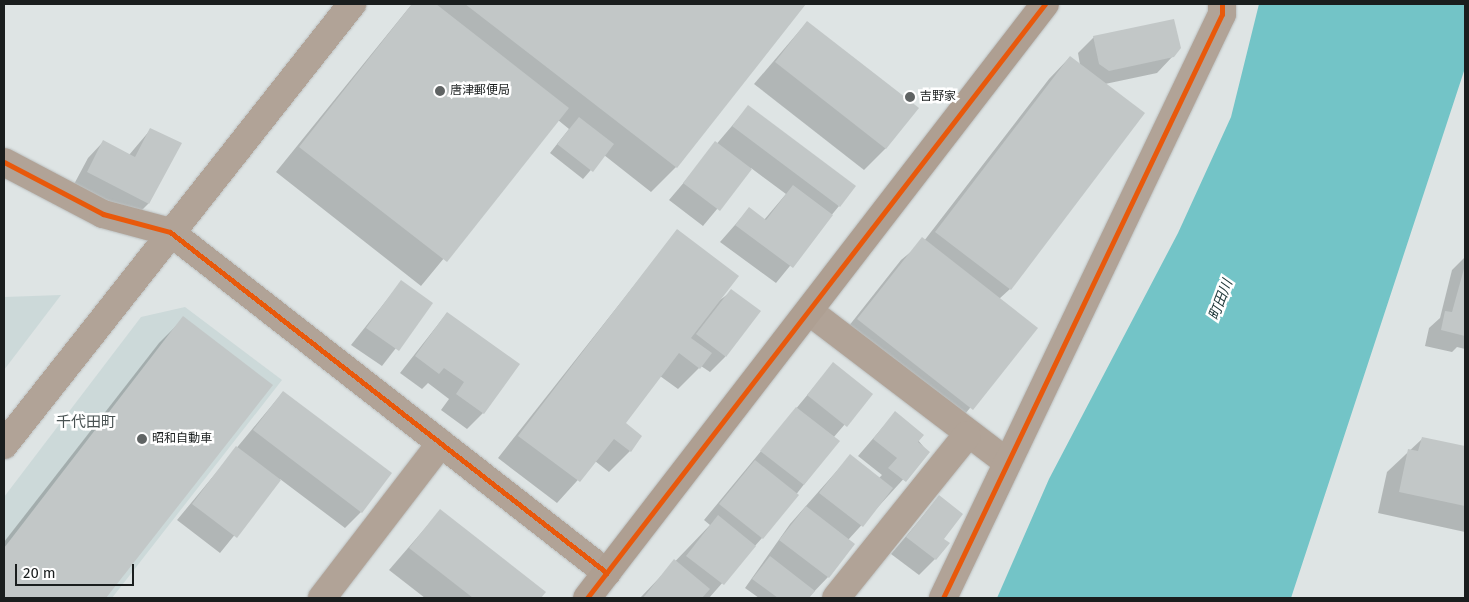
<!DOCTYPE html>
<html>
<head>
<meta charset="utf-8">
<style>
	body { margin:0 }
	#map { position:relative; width:1469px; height:602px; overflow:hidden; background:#dee4e4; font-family:"Fira Sans","Noto Sans JP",sans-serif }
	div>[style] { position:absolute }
	.built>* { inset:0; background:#ccd9d9 }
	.water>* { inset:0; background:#73c4c7 }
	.shadow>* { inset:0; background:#0003 }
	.building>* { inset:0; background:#c2c7c7 }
	.roads { filter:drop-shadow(0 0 1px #bcc0c0) drop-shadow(0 0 1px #bcc0c0) }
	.street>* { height:28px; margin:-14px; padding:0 14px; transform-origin:14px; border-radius:14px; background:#b1a397 }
	.secondary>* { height:28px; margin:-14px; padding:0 14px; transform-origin:14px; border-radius:14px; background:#ae9f92 }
	.cycleway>* { height:5px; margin:-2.5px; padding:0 2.5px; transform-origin:2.5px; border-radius:2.5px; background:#e8590c }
	.dots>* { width:14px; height:14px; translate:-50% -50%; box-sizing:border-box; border:2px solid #fff; border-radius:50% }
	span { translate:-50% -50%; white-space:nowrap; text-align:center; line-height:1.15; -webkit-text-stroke:5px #fff; paint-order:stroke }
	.poi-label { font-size:12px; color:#1a1e1e }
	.left { translate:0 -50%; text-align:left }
	.water-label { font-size:14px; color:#1c3536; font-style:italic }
	.quarter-label { font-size:15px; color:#495252 }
	.frame { position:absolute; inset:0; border:5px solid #1a1e1e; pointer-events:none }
	.scale { position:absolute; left:15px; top:564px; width:119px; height:22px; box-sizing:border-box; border:2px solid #1a1e1e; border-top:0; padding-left:6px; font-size:15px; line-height:18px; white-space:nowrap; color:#1a1e1e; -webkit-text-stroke:4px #fff; paint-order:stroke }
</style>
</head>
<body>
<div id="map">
	<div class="built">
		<div style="clip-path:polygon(61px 295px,4px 370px,4px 297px)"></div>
		<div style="clip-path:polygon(185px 307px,282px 380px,112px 598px,4px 598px,4px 497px,141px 317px)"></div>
	</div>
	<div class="water">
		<div style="clip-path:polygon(1259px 4px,1465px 4px,1465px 68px,1291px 598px,997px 598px,1049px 479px,1178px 233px,1231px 117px)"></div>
	</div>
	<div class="shadow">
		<div style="clip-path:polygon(412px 4px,804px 4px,676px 167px,651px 192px,604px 155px,583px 179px,550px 153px,569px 129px,558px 120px,421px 286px,276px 172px)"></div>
		<div style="clip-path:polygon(807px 22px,886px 148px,864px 170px,754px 84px)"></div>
		<div style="clip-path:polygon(1094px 37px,1173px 56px,1157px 73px,1105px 84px,1010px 289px,999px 299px,1036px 328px,951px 431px,837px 341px,901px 260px,924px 241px,1049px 79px,1070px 57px,1080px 65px,1078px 53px)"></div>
		<div style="clip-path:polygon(748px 107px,839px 206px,776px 283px,720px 242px,749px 209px,764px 220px,786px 194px,751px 168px,703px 226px,669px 200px)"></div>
		<div style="clip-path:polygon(151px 129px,148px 204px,132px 220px,72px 188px,88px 158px,103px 142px,129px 155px)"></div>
		<div style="clip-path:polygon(678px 230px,716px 303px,732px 291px,725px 357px,710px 372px,701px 366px,678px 389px,660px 376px,624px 423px,630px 451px,609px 472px,595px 461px,557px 503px,498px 458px)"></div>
		<div style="clip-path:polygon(1465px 257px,1465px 349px,1457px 347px,1452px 352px,1425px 346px,1429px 328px,1440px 318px,1452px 270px)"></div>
		<div style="clip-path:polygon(401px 282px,431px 303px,382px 366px,351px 345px)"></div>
		<div style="clip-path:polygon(447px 313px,483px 413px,467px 429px,441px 410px,449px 399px,428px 383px,422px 389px,400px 373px)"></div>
		<div style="clip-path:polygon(184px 318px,271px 385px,105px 598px,4px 598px,4px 542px,159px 343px)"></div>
		<div style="clip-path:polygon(833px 364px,871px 394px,833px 438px,838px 441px,762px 538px,709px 598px,640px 598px,710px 525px,704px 520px)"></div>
		<div style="clip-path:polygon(283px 392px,361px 512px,345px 528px,280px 479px,220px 553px,177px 520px)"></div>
		<div style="clip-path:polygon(895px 413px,928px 452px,848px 540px,853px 544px,828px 577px,808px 598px,759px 598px,745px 588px,790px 524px,850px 456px,879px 478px,882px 475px,858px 456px)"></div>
		<div style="clip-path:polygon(1422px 439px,1465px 448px,1465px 532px,1378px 513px,1387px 472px)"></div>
		<div style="clip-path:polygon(939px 497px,935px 559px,919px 575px,891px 554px)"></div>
		<div style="clip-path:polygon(440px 511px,544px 593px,540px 598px,425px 598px,389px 570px)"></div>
	</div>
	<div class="building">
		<div style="clip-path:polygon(412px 4px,436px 4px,569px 108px,447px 262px,299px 147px)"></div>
		<div style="clip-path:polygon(465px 4px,806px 4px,677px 168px)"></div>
		<div style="clip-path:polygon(1174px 19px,1181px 48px,1174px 57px,1109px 71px,1099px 64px,1093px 36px)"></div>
		<div style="clip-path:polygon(807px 21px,919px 108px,886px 149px,775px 62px)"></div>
		<div style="clip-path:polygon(1070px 56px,1145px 113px,1011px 290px,935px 232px)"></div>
		<div style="clip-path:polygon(748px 105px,856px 186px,840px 207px,732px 126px)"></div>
		<div style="clip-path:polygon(579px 117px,614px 144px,593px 172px,557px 144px)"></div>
		<div style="clip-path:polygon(150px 128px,182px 143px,149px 204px,87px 172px,103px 140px,135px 157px)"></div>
		<div style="clip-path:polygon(715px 141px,752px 169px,720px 211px,683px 183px)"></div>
		<div style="clip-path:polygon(793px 185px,833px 215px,793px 268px,735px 225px,749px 207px,766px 220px)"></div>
		<div style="clip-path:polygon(677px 229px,739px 276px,691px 338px,712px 353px,700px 369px,679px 353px,626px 423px,642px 436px,631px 452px,614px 439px,580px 482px,518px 436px)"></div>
		<div style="clip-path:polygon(922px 237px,1038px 328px,973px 410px,857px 319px)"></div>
		<div style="clip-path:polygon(1465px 265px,1465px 336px,1441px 330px,1445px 311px,1452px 312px)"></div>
		<div style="clip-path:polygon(401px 280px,433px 303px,399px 351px,366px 328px)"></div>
		<div style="clip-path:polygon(731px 289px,761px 311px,726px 357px,696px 334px)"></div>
		<div style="clip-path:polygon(447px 312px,520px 364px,484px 414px,456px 394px,464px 382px,444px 368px,439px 374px,415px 356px)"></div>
		<div style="clip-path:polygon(183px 316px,273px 385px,106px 598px,4px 598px,4px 548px)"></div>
		<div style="clip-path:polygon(833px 362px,873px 394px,847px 427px,807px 395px)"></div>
		<div style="clip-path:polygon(283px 391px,392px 473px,362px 513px,253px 430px)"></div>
		<div style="clip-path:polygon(796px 407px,840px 441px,804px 485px,760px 451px)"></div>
		<div style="clip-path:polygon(895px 411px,924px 435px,918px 442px,930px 452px,906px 482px,888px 468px,897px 458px,873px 439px)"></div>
		<div style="clip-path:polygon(1422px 437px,1465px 446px,1465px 506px,1399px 492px,1408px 449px,1418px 451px)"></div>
		<div style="clip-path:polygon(236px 446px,281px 480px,237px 538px,192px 504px)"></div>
		<div style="clip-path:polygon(850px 454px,893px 488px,863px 527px,819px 493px)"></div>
		<div style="clip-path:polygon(755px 460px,799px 495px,763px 539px,719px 504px)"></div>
		<div style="clip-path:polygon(939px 495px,963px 514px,944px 539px,950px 543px,936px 560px,906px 537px)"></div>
		<div style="clip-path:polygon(806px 506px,855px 544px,829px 578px,779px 540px)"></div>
		<div style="clip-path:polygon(440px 509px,546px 592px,541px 598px,473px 598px,409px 548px)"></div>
		<div style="clip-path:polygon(718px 515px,756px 546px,724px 585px,686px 556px)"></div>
		<div style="clip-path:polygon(770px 556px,815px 591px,809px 598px,778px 598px,752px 579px)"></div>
		<div style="clip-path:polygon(674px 559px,710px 589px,702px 598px,643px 598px)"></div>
	</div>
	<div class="roads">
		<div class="street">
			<div style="left:4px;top:162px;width:112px;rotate:27.7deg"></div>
			<div style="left:103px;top:214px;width:69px;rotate:15deg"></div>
			<div style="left:170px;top:232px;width:554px;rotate:37.97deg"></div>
			<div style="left:810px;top:312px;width:248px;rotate:37.3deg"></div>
			<div style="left:4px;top:445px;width:562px;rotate:-51.72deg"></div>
			<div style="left:322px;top:598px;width:195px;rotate:-52.5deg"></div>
			<div style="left:836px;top:598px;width:209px;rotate:-51.2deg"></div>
			<div style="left:943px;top:598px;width:647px;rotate:-64.46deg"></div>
			<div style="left:1222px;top:14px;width:10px;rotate:-90deg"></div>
		</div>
		<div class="secondary">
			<div style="left:587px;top:598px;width:750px;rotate:-52.37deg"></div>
		</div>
	</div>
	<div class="cycleway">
		<div style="left:4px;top:162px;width:112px;rotate:27.7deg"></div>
		<div style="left:103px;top:214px;width:69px;rotate:15deg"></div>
		<div style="left:170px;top:232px;width:554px;rotate:37.97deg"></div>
		<div style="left:587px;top:598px;width:750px;rotate:-52.37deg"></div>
		<div style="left:943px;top:598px;width:647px;rotate:-64.46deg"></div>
		<div style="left:1222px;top:14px;width:10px;rotate:-90deg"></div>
	</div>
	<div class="dots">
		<div style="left:440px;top:91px;background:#5f6363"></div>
		<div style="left:910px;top:97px;background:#5f6363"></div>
		<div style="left:142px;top:439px;background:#5f6363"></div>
	</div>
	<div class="poi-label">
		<span class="left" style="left:450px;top:91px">唐津郵便局</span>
		<span class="left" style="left:920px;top:97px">吉野家</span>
		<span class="left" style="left:152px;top:439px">昭和自動車</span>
	</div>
	<div class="water-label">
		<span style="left:1221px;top:300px;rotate:-69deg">町田川</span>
	</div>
	<div class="quarter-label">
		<span style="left:86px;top:423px">千代田町</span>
	</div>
	<div class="frame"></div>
	<div class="scale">20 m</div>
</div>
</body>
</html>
